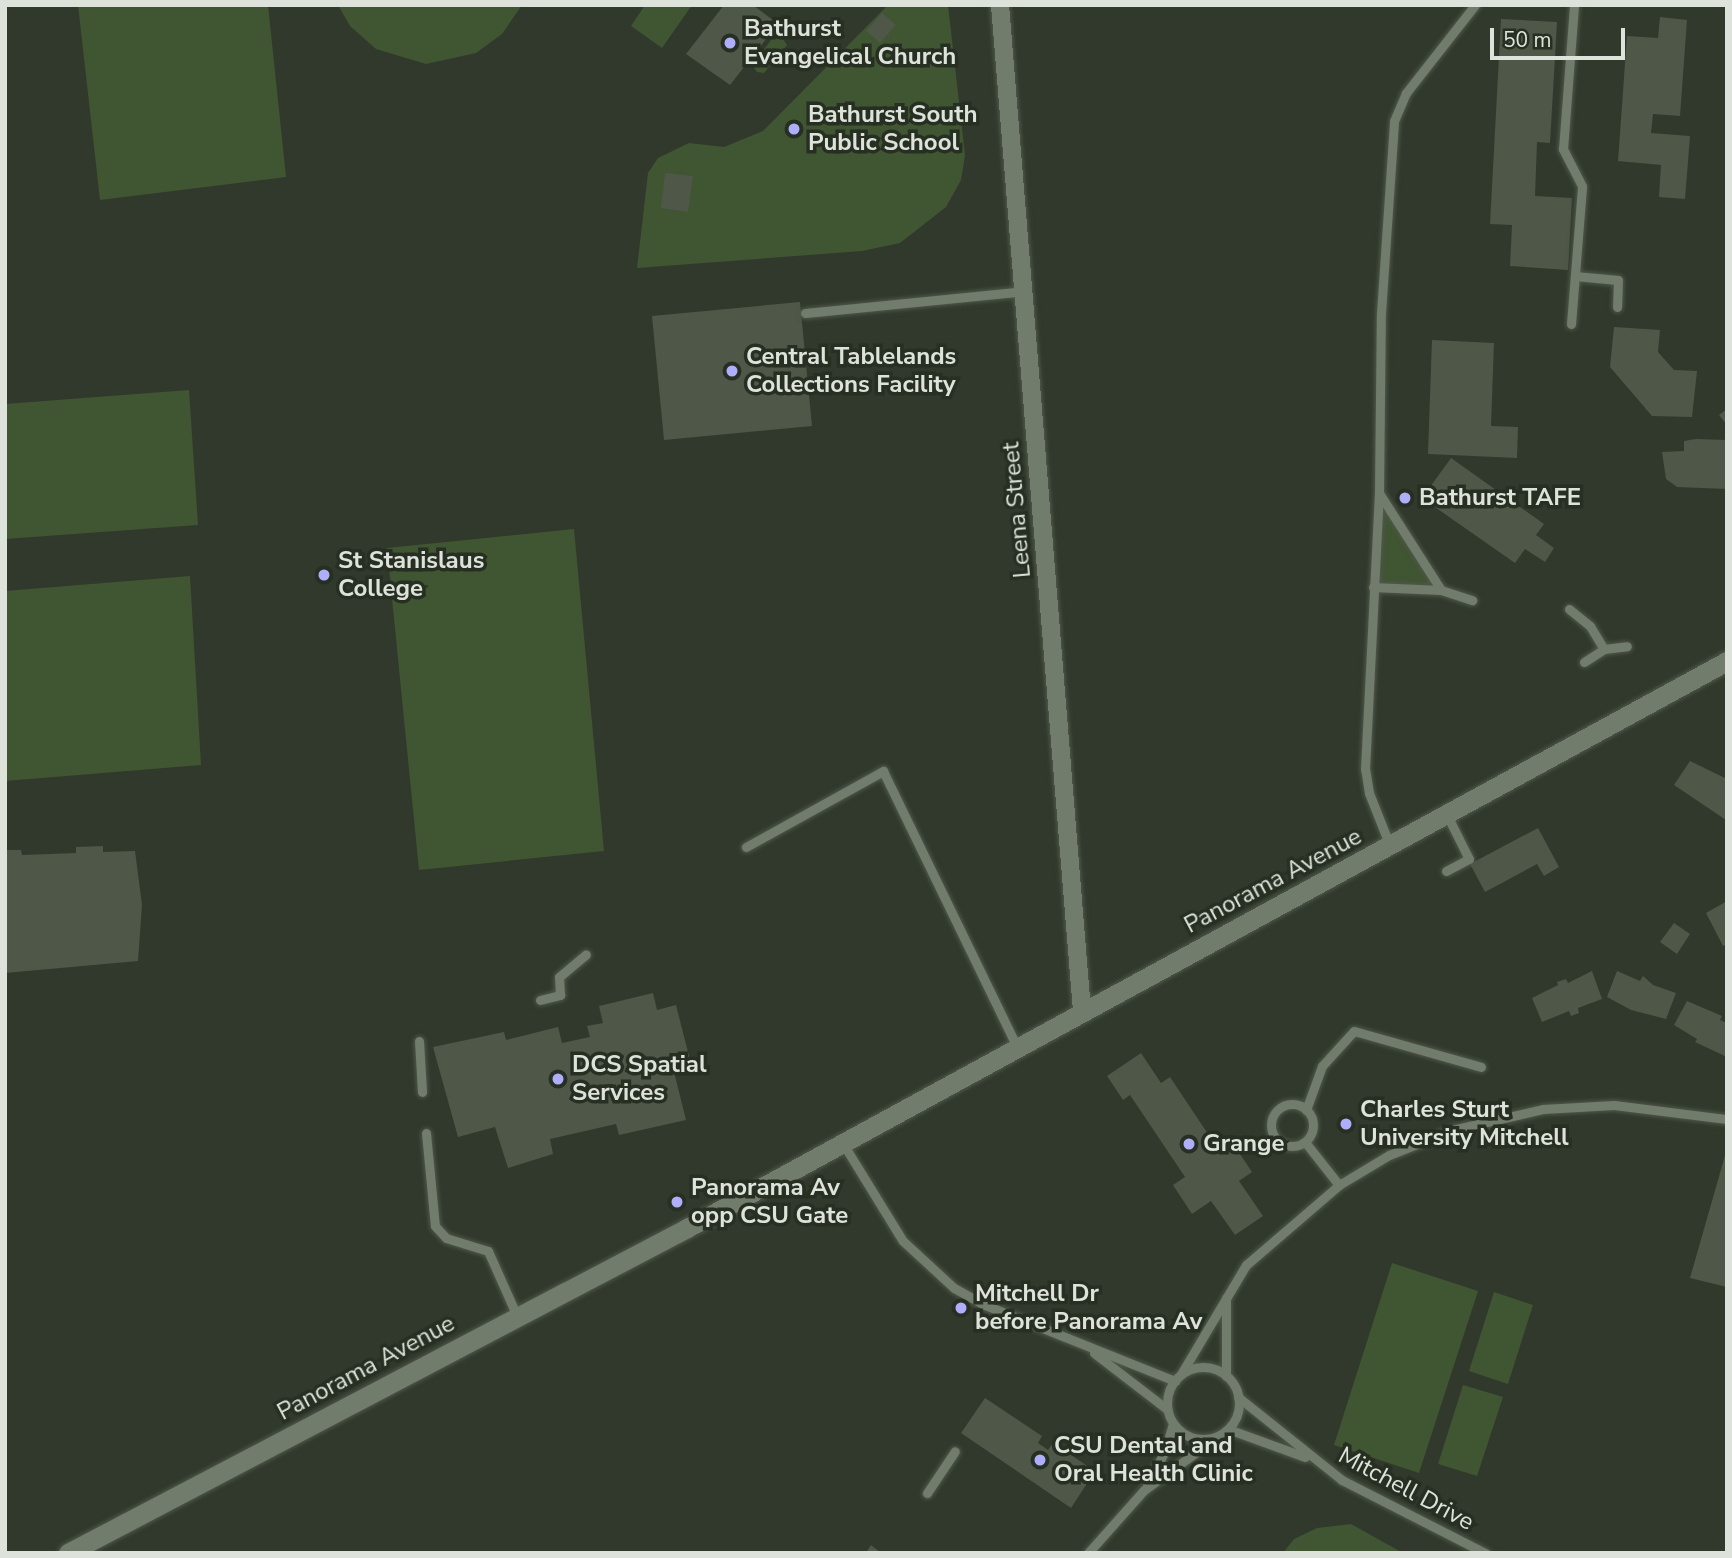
<!DOCTYPE html>
<html>
<head>
<meta charset="utf-8">
<style>
	body { margin:0 }
	#map { position:relative; width:1732px; height:1558px; overflow:hidden; background:#31392c; font-family:"Nunito Sans",sans-serif }
	div>[style] { position:absolute }
	.green>* { inset:0; background:#405532 }
	.building>* { inset:0; background:#4e5748 }
	.roads { filter:drop-shadow(0 0 2px #50574b) drop-shadow(0 0 2px #50574b) }
	.service>* { height:9px; margin:-4.5px; padding:0 4.5px; transform-origin:4.5px; border-radius:4.5px; background:#727c6c }
	.service>.ring { margin:-4.5px; padding:0; box-sizing:content-box; background:none; border:9px solid #727c6c; border-radius:50% }
	.minor>* { height:18px; margin:-9px; padding:0 9px; transform-origin:9px; border-radius:9px; background:#727c6c }
	.tertiary>* { height:19px; margin:-9.5px; padding:0 9.5px; transform-origin:9.5px; border-radius:9.5px; background:#727c6c }
	.dots>* { width:19px; height:19px; translate:-50% -50%; box-sizing:border-box; border:4px solid #272f22; border-radius:50% }
	span { translate:-50% -50%; white-space:nowrap; text-align:center; line-height:1.15; -webkit-text-stroke:7px #272f22; paint-order:stroke }
	.poi-label { font-size:24px; color:#dde3da; font-weight:700 }
	.left { translate:0 -50%; text-align:left }
	.street-label { font-size:24px; color:#dde3da }
	.frame { position:absolute; inset:0; border:7px solid #dde3da; pointer-events:none }
	.scale { position:absolute; left:1490px; top:28px; width:135px; height:32px; box-sizing:border-box; border:4px solid #dde3da; border-top:0; padding-left:9px; font-size:21px; line-height:24px; white-space:nowrap; color:#dde3da; -webkit-text-stroke:5px #272f22; paint-order:stroke }
</style>
</head>
<body>
<div id="map">
	<div class="green">
		<div style="clip-path:polygon(78px 5px,268px 5px,286px 177px,100px 200px)"></div>
		<div style="clip-path:polygon(338px 5px,522px 5px,502px 34px,476px 53px,426px 64px,376px 49px,350px 26px)"></div>
		<div style="clip-path:polygon(645px 5px,692px 5px,662px 48px,631px 26px)"></div>
		<div style="clip-path:polygon(888px 5px,948px 5px,965px 155px,961px 180px,946px 207px,900px 243px,862px 251px,637px 268px,648px 173px,658px 158px,689px 143px,724px 147px,763px 131px)"></div>
		<div style="clip-path:polygon(774px 36px,781px 36px,787px 45px,764px 73px,757px 72px,752px 65px)"></div>
		<div style="clip-path:polygon(189px 390px,198px 525px,5px 539px,5px 404px)"></div>
		<div style="clip-path:polygon(1379px 493px,1441px 590px,1373px 587px)"></div>
		<div style="clip-path:polygon(574px 529px,604px 851px,419px 870px,387px 548px)"></div>
		<div style="clip-path:polygon(190px 576px,201px 765px,5px 781px,5px 591px)"></div>
		<div style="clip-path:polygon(1392px 1263px,1478px 1291px,1419px 1473px,1334px 1445px)"></div>
		<div style="clip-path:polygon(1494px 1292px,1533px 1305px,1508px 1384px,1469px 1371px)"></div>
		<div style="clip-path:polygon(1463px 1385px,1503px 1397px,1477px 1476px,1438px 1464px)"></div>
		<div style="clip-path:polygon(1351px 1524px,1403px 1553px,1283px 1553px,1294px 1539px,1317px 1528px)"></div>
	</div>
	<div class="building">
		<div style="clip-path:polygon(724px 5px,753px 5px,778px 24px,730px 85px,686px 54px)"></div>
		<div style="clip-path:polygon(882px 13px,896px 25px,880px 43px,866px 31px)"></div>
		<div style="clip-path:polygon(1660px 17px,1687px 20px,1680px 116px,1653px 114px,1651px 133px,1690px 136px,1685px 199px,1659px 197px,1661px 165px,1618px 161px,1627px 36px,1658px 38px)"></div>
		<div style="clip-path:polygon(1501px 19px,1557px 22px,1550px 143px,1537px 142px,1535px 196px,1572px 198px,1568px 270px,1510px 266px,1512px 225px,1490px 224px)"></div>
		<div style="clip-path:polygon(665px 173px,693px 176px,688px 212px,661px 208px)"></div>
		<div style="clip-path:polygon(800px 302px,812px 426px,664px 440px,652px 316px)"></div>
		<div style="clip-path:polygon(1614px 327px,1660px 330px,1658px 352px,1674px 370px,1697px 371px,1692px 417px,1652px 416px,1610px 367px)"></div>
		<div style="clip-path:polygon(1432px 340px,1494px 343px,1491px 426px,1518px 427px,1517px 458px,1428px 454px)"></div>
		<div style="clip-path:polygon(1727px 409px,1727px 425px,1719px 415px)"></div>
		<div style="clip-path:polygon(1696px 439px,1727px 440px,1727px 489px,1677px 487px,1666px 479px,1662px 452px,1684px 451px,1684px 441px)"></div>
		<div style="clip-path:polygon(1451px 458px,1544px 524px,1536px 535px,1554px 548px,1545px 562px,1525px 549px,1515px 563px,1422px 498px)"></div>
		<div style="clip-path:polygon(1690px 761px,1725px 778px,1726px 820px,1674px 785px)"></div>
		<div style="clip-path:polygon(1538px 828px,1559px 867px,1544px 876px,1537px 864px,1485px 892px,1470px 864px)"></div>
		<div style="clip-path:polygon(103px 846px,103px 852px,135px 851px,142px 905px,138px 961px,5px 973px,5px 850px,21px 850px,22px 855px,76px 853px,76px 847px)"></div>
		<div style="clip-path:polygon(1727px 901px,1727px 944px,1723px 946px,1706px 913px)"></div>
		<div style="clip-path:polygon(1674px 923px,1690px 934px,1677px 954px,1660px 942px)"></div>
		<div style="clip-path:polygon(1592px 971px,1602px 999px,1578px 1008px,1579px 1013px,1571px 1016px,1569px 1011px,1542px 1022px,1532px 998px,1558px 985px,1557px 982px,1566px 979px,1568px 983px)"></div>
		<div style="clip-path:polygon(1617px 971px,1640px 981px,1643px 976px,1653px 985px,1676px 993px,1666px 1019px,1631px 1010px,1607px 997px)"></div>
		<div style="clip-path:polygon(653px 993px,657px 1010px,676px 1005px,690px 1060px,672px 1064px,686px 1120px,619px 1135px,616px 1124px,550px 1139px,553px 1154px,508px 1168px,495px 1127px,458px 1137px,433px 1047px,504px 1032px,506px 1040px,558px 1027px,562px 1043px,590px 1037px,587px 1026px,603px 1023px,599px 1006px)"></div>
		<div style="clip-path:polygon(1687px 1001px,1722px 1016px,1720px 1020px,1727px 1023px,1727px 1057px,1695px 1042px,1697px 1039px,1674px 1025px)"></div>
		<div style="clip-path:polygon(1141px 1053px,1161px 1083px,1170px 1077px,1216px 1146px,1220px 1144px,1225px 1151px,1234px 1145px,1252px 1172px,1239px 1181px,1263px 1216px,1235px 1235px,1211px 1201px,1192px 1214px,1173px 1185px,1185px 1177px,1130px 1095px,1123px 1100px,1107px 1076px)"></div>
		<div style="clip-path:polygon(1726px 1152px,1727px 1152px,1727px 1287px,1690px 1278px)"></div>
		<div style="clip-path:polygon(985px 1398px,1042px 1436px,1038px 1443px,1048px 1450px,1053px 1443px,1095px 1471px,1071px 1508px,961px 1433px)"></div>
		<div style="clip-path:polygon(871px 1545px,881px 1553px,866px 1553px)"></div>
	</div>
	<div class="roads">
		<div class="service">
			<div style="left:1575px;top:276px;width:43px;rotate:5.3deg"></div>
			<div style="left:1618px;top:280px;width:27px;rotate:92deg"></div>
			<div style="left:805px;top:313px;width:220px;rotate:-5.7deg"></div>
			<div style="left:1571px;top:324px;width:138px;rotate:-85.4deg"></div>
			<div style="left:1582px;top:186px;width:42px;rotate:-117.2deg"></div>
			<div style="left:1563px;top:149px;width:144px;rotate:-85.6deg"></div>
			<div style="left:1379px;top:493px;width:115px;rotate:57.4deg"></div>
			<div style="left:1373px;top:587px;width:68px;rotate:2.5deg"></div>
			<div style="left:1441px;top:590px;width:33px;rotate:18deg"></div>
			<div style="left:1569px;top:609px;width:27px;rotate:39deg"></div>
			<div style="left:1590px;top:626px;width:27px;rotate:59deg"></div>
			<div style="left:1584px;top:662px;width:24px;rotate:-33deg"></div>
			<div style="left:1604px;top:649px;width:23px;rotate:-7deg"></div>
			<div style="left:1390px;top:846px;width:57px;rotate:-111.6deg"></div>
			<div style="left:1369px;top:793px;width:24px;rotate:-99deg"></div>
			<div style="left:1365px;top:769px;width:276px;rotate:-87.1deg"></div>
			<div style="left:1379px;top:493px;width:180px;rotate:-89.4deg"></div>
			<div style="left:1381px;top:313px;width:192px;rotate:-86.1deg"></div>
			<div style="left:1394px;top:121px;width:30px;rotate:-67deg"></div>
			<div style="left:1406px;top:93px;width:112px;rotate:-51.9deg"></div>
			<div style="left:746px;top:847px;width:157px;rotate:-29deg"></div>
			<div style="left:883px;top:771px;width:307px;rotate:64.1deg"></div>
			<div style="left:1446px;top:871px;width:26px;rotate:-28deg"></div>
			<div style="left:1469px;top:859px;width:49px;rotate:-116.6deg"></div>
			<div style="left:540px;top:1000px;width:21px;rotate:-14deg"></div>
			<div style="left:560px;top:995px;width:18px;rotate:-93deg"></div>
			<div style="left:559px;top:977px;width:35px;rotate:-40deg"></div>
			<div style="left:419px;top:1041px;width:51px;rotate:86.6deg"></div>
			<div class="ring" style="left:1271px;top:1104px;width:33px;height:33px"></div>
			<div style="left:1306px;top:1110px;width:47px;rotate:-70deg"></div>
			<div style="left:1322px;top:1066px;width:47px;rotate:-47.6deg"></div>
			<div style="left:1354px;top:1031px;width:132px;rotate:15.8deg"></div>
			<div style="left:426px;top:1133px;width:93px;rotate:84.5deg"></div>
			<div style="left:435px;top:1226px;width:16px;rotate:47deg"></div>
			<div style="left:446px;top:1238px;width:44px;rotate:17.2deg"></div>
			<div style="left:488px;top:1251px;width:71px;rotate:66deg"></div>
			<div style="left:842px;top:1142px;width:116px;rotate:58.4deg"></div>
			<div style="left:903px;top:1241px;width:69px;rotate:42.7deg"></div>
			<div style="left:954px;top:1288px;width:35px;rotate:29deg"></div>
			<div style="left:985px;top:1305px;width:205px;rotate:21.8deg"></div>
			<div style="left:1305px;top:1142px;width:55px;rotate:51.7deg"></div>
			<div style="left:1094px;top:1353px;width:93px;rotate:37.6deg"></div>
			<div class="ring" style="left:1167px;top:1367px;width:63px;height:63px"></div>
			<div style="left:1181px;top:1374px;width:127px;rotate:-59.2deg"></div>
			<div style="left:1246px;top:1265px;width:123px;rotate:-40.7deg"></div>
			<div style="left:1339px;top:1185px;width:58px;rotate:-31deg"></div>
			<div style="left:1389px;top:1155px;width:68px;rotate:-21.6deg"></div>
			<div style="left:1452px;top:1130px;width:93px;rotate:-13deg"></div>
			<div style="left:1543px;top:1109px;width:71px;rotate:-3.2deg"></div>
			<div style="left:1614px;top:1105px;width:114px;rotate:7.1deg"></div>
			<div style="left:1226px;top:1376px;width:78px;rotate:-90deg"></div>
			<div style="left:1238px;top:1397px;width:133px;rotate:38.6deg"></div>
			<div style="left:1342px;top:1480px;width:161px;rotate:27deg"></div>
			<div style="left:1228px;top:1429px;width:82px;rotate:20deg"></div>
			<div style="left:1147px;top:1486px;width:37px;rotate:-63deg"></div>
			<div style="left:1164px;top:1453px;width:31px;rotate:-73deg"></div>
			<div style="left:927px;top:1493px;width:50px;rotate:-56.3deg"></div>
			<div style="left:1088px;top:1553px;width:84px;rotate:-48.4deg"></div>
			<div style="left:1144px;top:1490px;width:85px;rotate:-35.9deg"></div>
		</div>
		<div class="minor">
			<div style="left:1000px;top:5px;width:1009px;rotate:85.34deg"></div>
		</div>
		<div class="tertiary">
			<div style="left:68px;top:1553px;width:699px;rotate:-27.7deg"></div>
			<div style="left:687px;top:1228px;width:1185px;rotate:-28.6deg"></div>
		</div>
	</div>
	<div class="dots">
		<div style="left:730px;top:43px;background:#aeaefa"></div>
		<div style="left:794px;top:129px;background:#aeaefa"></div>
		<div style="left:732px;top:371px;background:#aeaefa"></div>
		<div style="left:1405px;top:498px;background:#aeaefa"></div>
		<div style="left:324px;top:575px;background:#aeaefa"></div>
		<div style="left:558px;top:1079px;background:#aeaefa"></div>
		<div style="left:1346px;top:1124px;background:#aeaefa"></div>
		<div style="left:1189px;top:1144px;background:#aeaefa"></div>
		<div style="left:677px;top:1202px;background:#aeaefa"></div>
		<div style="left:961px;top:1308px;background:#aeaefa"></div>
		<div style="left:1040px;top:1460px;background:#aeaefa"></div>
	</div>
	<div class="poi-label">
		<span class="left" style="left:744px;top:43px">Bathurst<br>Evangelical Church</span>
		<span class="left" style="left:808px;top:129px">Bathurst South<br>Public School</span>
		<span class="left" style="left:746px;top:371px">Central Tablelands<br>Collections Facility</span>
		<span class="left" style="left:1419px;top:498px">Bathurst TAFE</span>
		<span class="left" style="left:338px;top:575px">St Stanislaus<br>College</span>
		<span class="left" style="left:572px;top:1079px">DCS Spatial<br>Services</span>
		<span class="left" style="left:1360px;top:1124px">Charles Sturt<br>University Mitchell</span>
		<span class="left" style="left:1203px;top:1144px">Grange</span>
		<span class="left" style="left:691px;top:1202px">Panorama Av<br>opp CSU Gate</span>
		<span class="left" style="left:975px;top:1308px">Mitchell Dr<br>before Panorama Av</span>
		<span class="left" style="left:1054px;top:1460px">CSU Dental and<br>Oral Health Clinic</span>
	</div>
	<div class="street-label">
		<span style="left:1017px;top:510px;rotate:-95deg">Leena Street</span>
		<span style="left:1273px;top:881px;rotate:-28deg">Panorama Avenue</span>
		<span style="left:366px;top:1368px;rotate:-28deg">Panorama Avenue</span>
		<span style="left:1406px;top:1489px;rotate:28deg">Mitchell Drive</span>
	</div>
	<div class="frame"></div>
	<div class="scale">50 m</div>
</div>
</body>
</html>
